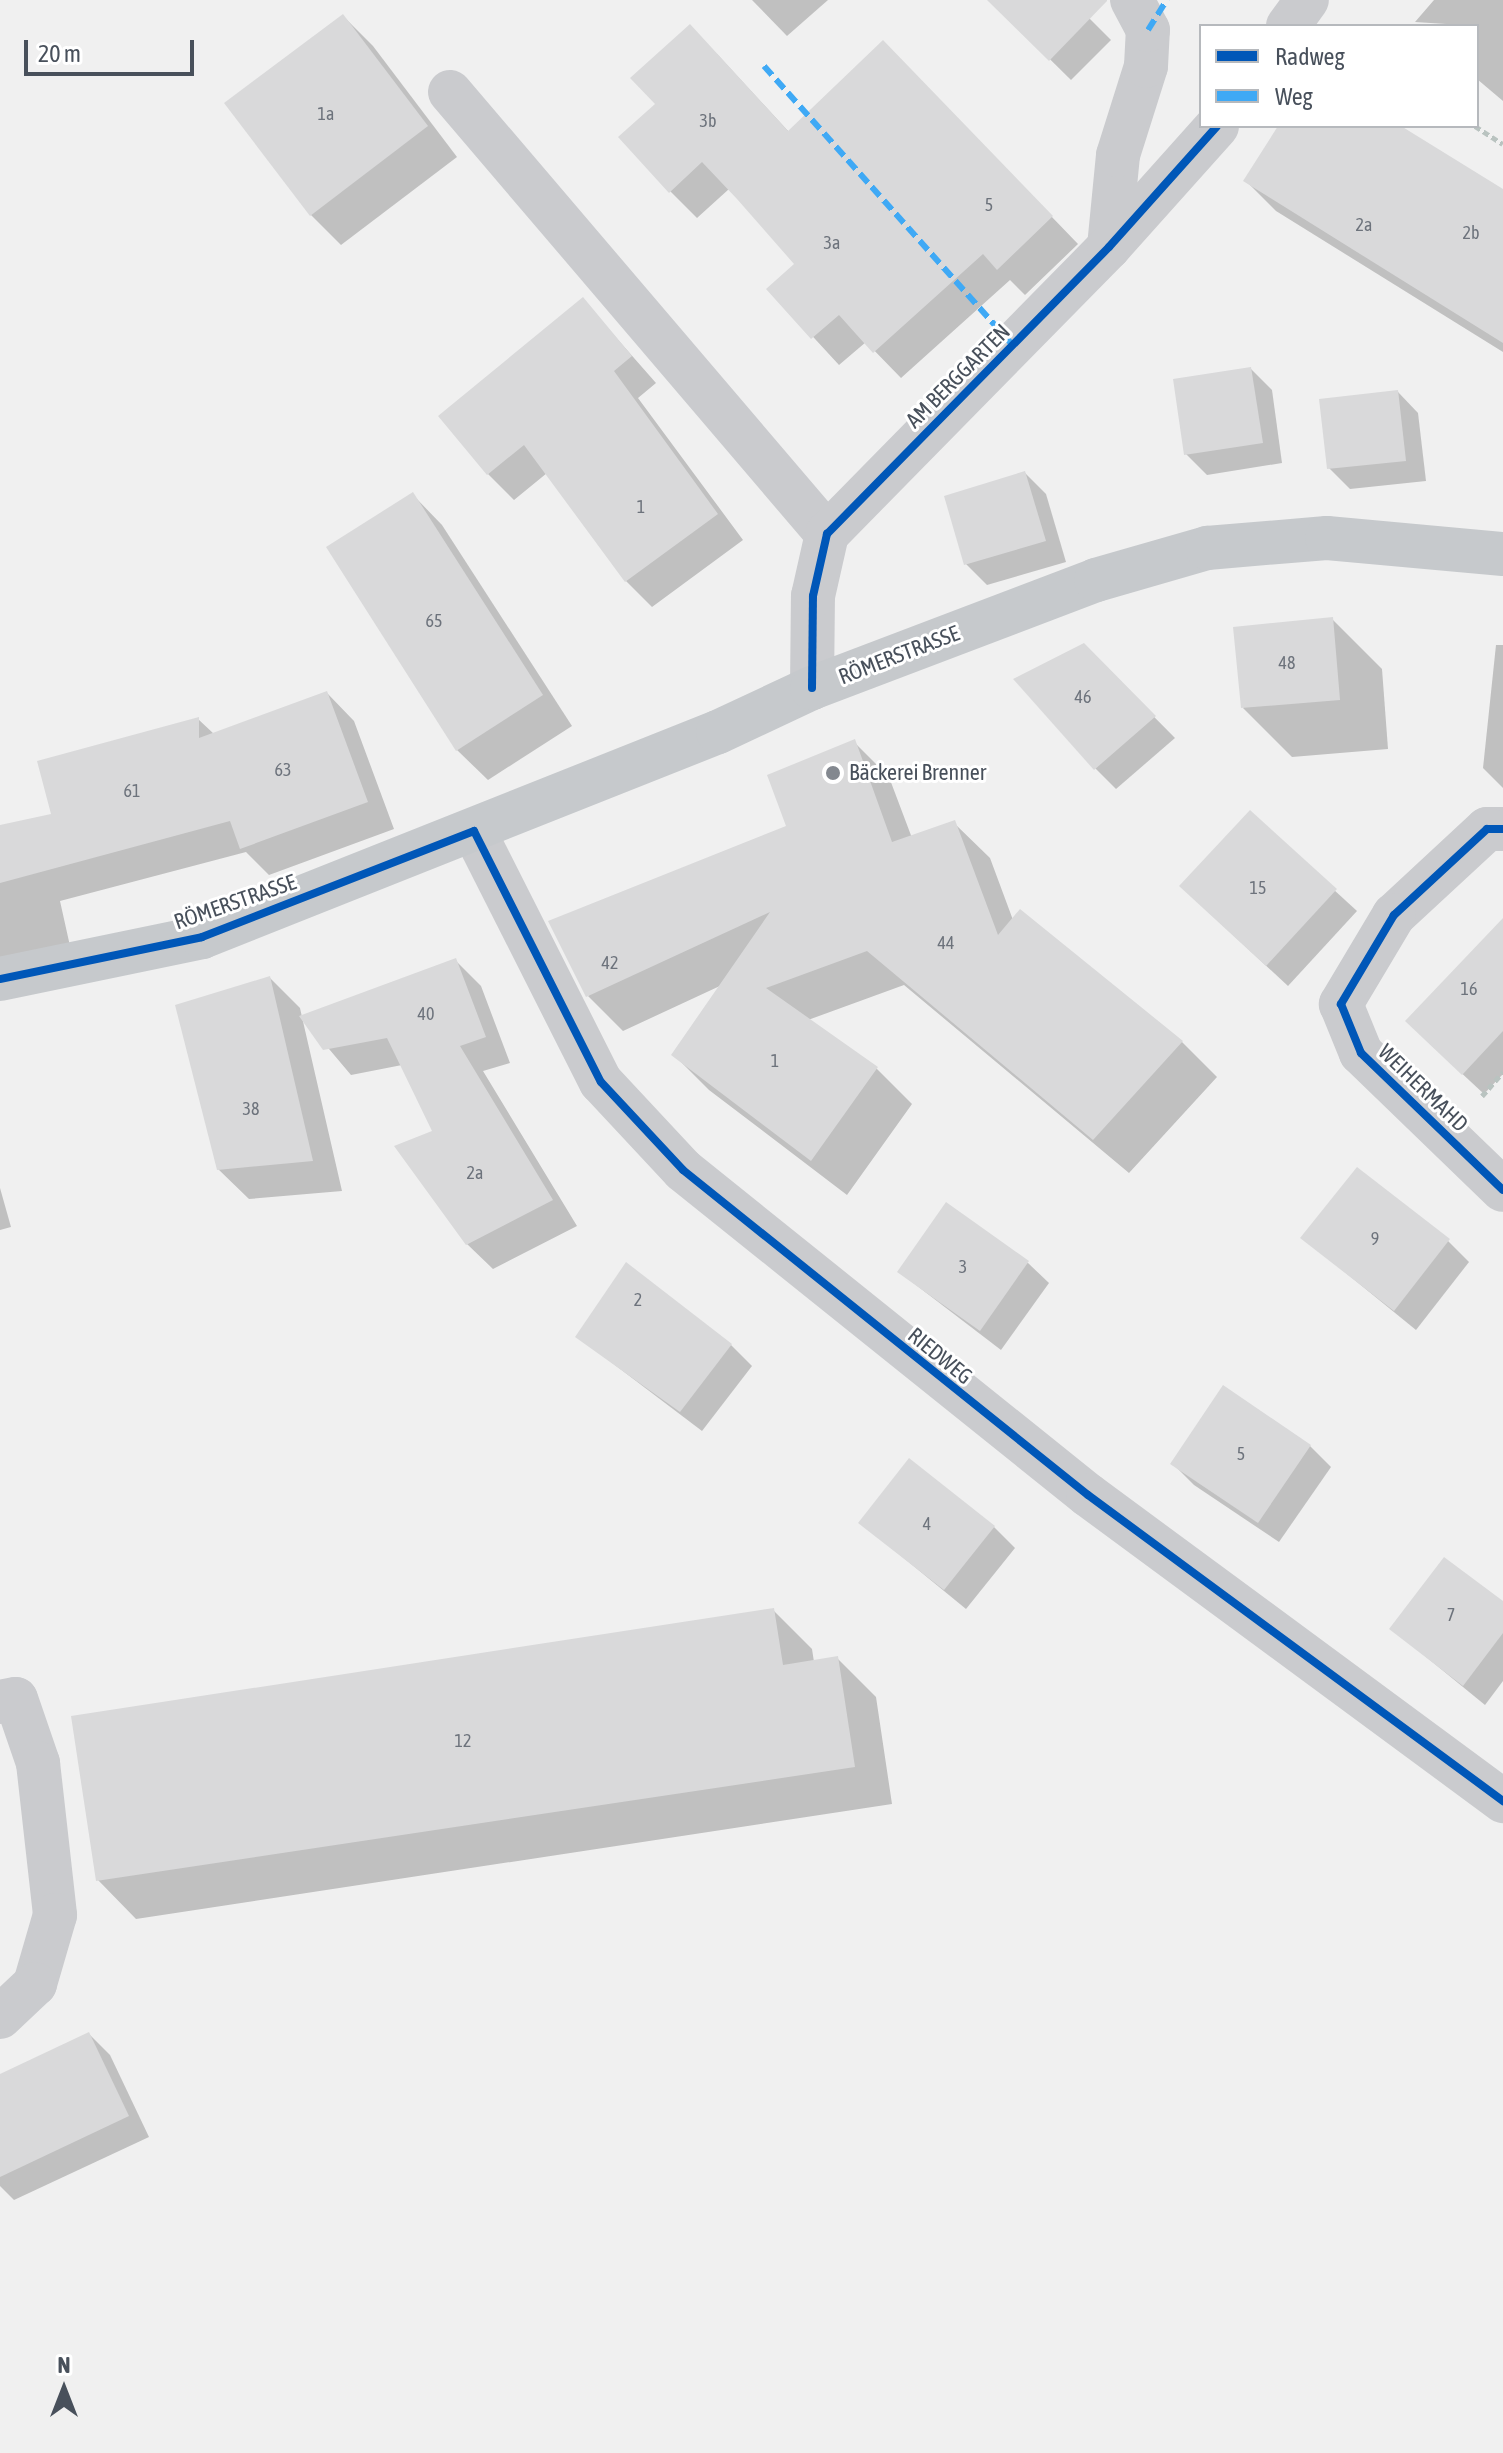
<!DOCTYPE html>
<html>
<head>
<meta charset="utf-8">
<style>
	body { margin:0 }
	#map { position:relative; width:1503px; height:2453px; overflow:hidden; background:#f0f0f0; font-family:"Asap Condensed",sans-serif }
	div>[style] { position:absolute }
	.shadow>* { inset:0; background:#0003 }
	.building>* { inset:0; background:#d9d9da }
	.path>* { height:5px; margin-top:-2.5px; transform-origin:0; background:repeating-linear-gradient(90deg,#b9c3c0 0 6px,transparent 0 10px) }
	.minor>* { height:44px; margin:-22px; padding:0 22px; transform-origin:22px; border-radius:22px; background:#cacbce }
	.major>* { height:44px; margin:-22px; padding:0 22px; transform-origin:22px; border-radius:22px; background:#c6c9cc }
	.quiet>* { height:6px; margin-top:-3px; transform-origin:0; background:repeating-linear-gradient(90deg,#3fa9f5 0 12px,transparent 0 18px) }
	.cycleway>* { height:8px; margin:-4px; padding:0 4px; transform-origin:4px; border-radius:4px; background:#0057b8 }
	.dots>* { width:22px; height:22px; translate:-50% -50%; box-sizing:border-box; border:4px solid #fff; border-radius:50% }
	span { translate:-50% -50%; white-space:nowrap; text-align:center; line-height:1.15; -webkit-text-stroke:6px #fff; paint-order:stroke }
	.number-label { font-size:18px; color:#6d737c }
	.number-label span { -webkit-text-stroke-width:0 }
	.street-label { font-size:22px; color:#48505b }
	.poi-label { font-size:22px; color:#48505b }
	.left { translate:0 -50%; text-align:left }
	.legend { position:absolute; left:1199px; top:24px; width:280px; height:104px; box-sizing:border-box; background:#fff; border:2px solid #b6b9bd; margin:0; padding:10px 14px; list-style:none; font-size:24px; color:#48505b }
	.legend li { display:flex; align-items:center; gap:16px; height:40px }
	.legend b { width:40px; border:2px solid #b6b9bd }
	.north { position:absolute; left:24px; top:2349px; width:80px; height:80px; -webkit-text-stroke:6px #fff; paint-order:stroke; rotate:0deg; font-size:22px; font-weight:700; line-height:32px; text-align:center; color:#48505b }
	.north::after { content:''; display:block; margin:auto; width:28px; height:36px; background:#48505b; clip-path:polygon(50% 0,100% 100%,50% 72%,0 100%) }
	.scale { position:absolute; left:24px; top:40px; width:170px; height:36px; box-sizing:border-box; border:4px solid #48505b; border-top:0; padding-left:10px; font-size:24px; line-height:28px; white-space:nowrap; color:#48505b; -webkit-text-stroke:6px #fff; paint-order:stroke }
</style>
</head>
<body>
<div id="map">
	<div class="shadow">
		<div style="clip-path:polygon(752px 0,828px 0,787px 36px)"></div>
		<div style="clip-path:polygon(990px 0,1071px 0,1111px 40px,1071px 80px)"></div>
		<div style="clip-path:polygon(1434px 0,1503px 0,1503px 101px,1477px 79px,1477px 26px,1415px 22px)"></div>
		<div style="clip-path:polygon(343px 16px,373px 46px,457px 157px,341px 245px,311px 215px)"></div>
		<div style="clip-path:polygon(717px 54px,789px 132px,910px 70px,1078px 244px,1025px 295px,1010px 280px,901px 378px,866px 342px,839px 365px,769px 289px,797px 264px,729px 189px,697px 218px,670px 191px)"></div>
		<div style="clip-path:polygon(1280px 126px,1397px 126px,1503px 192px,1503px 352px,1276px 211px,1246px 181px)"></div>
		<div style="clip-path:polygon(583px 300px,656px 383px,638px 398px,743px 540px,652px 607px,626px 581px,547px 473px,514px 500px,488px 474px)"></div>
		<div style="clip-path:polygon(1251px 369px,1272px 390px,1282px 463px,1207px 475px,1186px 454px)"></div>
		<div style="clip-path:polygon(1398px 392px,1418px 413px,1426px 481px,1350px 489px,1329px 468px)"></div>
		<div style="clip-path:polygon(1025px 473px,1046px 494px,1066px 562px,987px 585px,966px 564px)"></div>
		<div style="clip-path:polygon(412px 494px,442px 525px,572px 726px,488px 780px,457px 750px)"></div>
		<div style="clip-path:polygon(1332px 619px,1382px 669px,1388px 749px,1292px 757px,1243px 708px)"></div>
		<div style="clip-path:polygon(1083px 645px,1175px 738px,1116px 789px,1095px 768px)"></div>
		<div style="clip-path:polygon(1496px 645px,1503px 645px,1503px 788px,1483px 768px)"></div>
		<div style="clip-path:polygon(327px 693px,354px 721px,394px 829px,269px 875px,246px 852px,60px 901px,70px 946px,0 962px,0 827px,53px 815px,198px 719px,214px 734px)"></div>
		<div style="clip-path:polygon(854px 742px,889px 777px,912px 838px,954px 823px,990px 858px,1013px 920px,1182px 1042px,1217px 1077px,1129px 1173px,904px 985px,808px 1020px,877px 1069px,912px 1104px,847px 1195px,709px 1090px,674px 1055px,722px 985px,623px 1031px,588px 996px,788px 828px)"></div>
		<div style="clip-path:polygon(1250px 813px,1357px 911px,1288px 986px,1203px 907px)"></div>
		<div style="clip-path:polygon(455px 960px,481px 986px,510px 1063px,483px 1071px,577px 1226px,493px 1269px,467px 1244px,434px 1132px,402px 1065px,351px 1075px,302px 1017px,342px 1191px,249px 1199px,218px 1169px,270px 978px,300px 1008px,302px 1017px)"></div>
		<div style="clip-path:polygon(1503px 962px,1503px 1074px,1484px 1094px,1428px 1042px)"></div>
		<div style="clip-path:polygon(0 1188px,11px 1227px,0 1230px)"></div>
		<div style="clip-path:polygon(1303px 1238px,1448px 1241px,1469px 1262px,1416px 1330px)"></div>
		<div style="clip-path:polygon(1028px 1263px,1049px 1283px,1001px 1350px,899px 1272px)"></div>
		<div style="clip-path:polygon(578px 1337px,731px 1345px,752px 1366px,702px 1431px)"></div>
		<div style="clip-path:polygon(1310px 1446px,1331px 1467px,1279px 1542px,1194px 1485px,1173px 1464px)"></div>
		<div style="clip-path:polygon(861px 1523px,994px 1527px,1015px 1548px,966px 1609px)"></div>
		<div style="clip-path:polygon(1503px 1604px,1503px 1681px,1485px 1705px,1392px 1629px)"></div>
		<div style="clip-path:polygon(773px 1610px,812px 1649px,814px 1662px,838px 1659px,876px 1697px,892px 1804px,136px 1919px,98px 1880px)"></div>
		<div style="clip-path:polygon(89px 2034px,110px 2055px,149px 2137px,14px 2200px,0 2186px,0 2076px)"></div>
	</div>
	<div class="building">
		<div style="clip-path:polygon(987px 0,1107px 0,1107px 1px,1049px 61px)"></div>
		<div style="clip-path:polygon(343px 14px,428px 126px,310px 216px,224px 103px)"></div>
		<div style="clip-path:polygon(690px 24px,788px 131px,883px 40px,1053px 216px,997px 270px,983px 254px,873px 353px,839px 315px,811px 339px,766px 289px,794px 264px,737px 199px,702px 162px,669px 193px,618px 137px,655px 104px,630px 78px)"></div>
		<div style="clip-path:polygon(1278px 126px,1401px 126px,1503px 189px,1503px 343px,1243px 181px)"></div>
		<div style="clip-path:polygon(583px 297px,632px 356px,614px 371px,718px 514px,625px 582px,524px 445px,487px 475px,438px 416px)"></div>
		<div style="clip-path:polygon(1251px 367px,1263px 443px,1184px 455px,1173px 379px)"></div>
		<div style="clip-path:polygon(1398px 390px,1406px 461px,1327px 469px,1319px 399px)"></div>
		<div style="clip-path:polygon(1025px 471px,1046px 541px,964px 565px,944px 496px)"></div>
		<div style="clip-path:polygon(413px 492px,543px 695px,456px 751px,326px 547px)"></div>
		<div style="clip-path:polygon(1333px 617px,1340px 700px,1241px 708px,1233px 627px)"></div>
		<div style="clip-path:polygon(1084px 643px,1156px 716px,1094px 770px,1013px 679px)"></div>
		<div style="clip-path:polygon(327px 691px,368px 802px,240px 849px,230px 821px,0 883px,0 825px,51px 814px,37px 761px,199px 717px,199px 738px)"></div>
		<div style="clip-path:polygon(855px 739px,892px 842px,955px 820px,998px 935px,1020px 909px,1183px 1041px,1093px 1140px,867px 951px,766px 988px,878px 1067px,811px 1161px,671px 1055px,770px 912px,586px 997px,548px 921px,786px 826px,767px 775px)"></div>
		<div style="clip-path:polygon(1250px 810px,1337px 889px,1266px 966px,1179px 886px)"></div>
		<div style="clip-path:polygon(1503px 918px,1503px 1031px,1462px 1075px,1405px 1021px)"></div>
		<div style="clip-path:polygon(456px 958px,486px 1037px,460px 1046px,553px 1200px,466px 1245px,394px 1146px,432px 1131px,387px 1038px,323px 1050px,299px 1016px)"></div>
		<div style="clip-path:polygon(270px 976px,313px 1161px,217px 1170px,175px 1005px)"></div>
		<div style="clip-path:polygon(1357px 1167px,1450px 1239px,1394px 1311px,1300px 1238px)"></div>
		<div style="clip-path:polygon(946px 1202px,1029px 1261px,980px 1331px,897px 1272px)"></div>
		<div style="clip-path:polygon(626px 1262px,732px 1344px,680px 1412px,575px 1337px)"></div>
		<div style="clip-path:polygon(1223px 1385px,1311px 1445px,1258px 1523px,1170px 1464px)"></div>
		<div style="clip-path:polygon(909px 1458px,995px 1526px,944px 1590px,858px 1523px)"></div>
		<div style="clip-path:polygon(1444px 1557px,1503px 1601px,1503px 1633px,1463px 1686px,1389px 1629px)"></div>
		<div style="clip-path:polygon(774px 1608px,783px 1665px,838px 1656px,855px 1767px,96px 1881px,71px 1716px)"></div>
		<div style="clip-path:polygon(89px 2032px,129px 2116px,0 2177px,0 2074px)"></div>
	</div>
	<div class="path">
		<div style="left:1475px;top:126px;width:33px;rotate:33deg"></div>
		<div style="left:1482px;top:1096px;width:32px;rotate:-49deg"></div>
	</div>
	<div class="minor">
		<div style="left:1288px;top:26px;width:32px;rotate:-54deg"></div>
		<div style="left:450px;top:92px;width:581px;rotate:49.54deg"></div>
		<div style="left:1109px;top:247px;width:92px;rotate:-84.4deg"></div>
		<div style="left:1118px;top:155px;width:93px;rotate:-72.5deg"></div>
		<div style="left:1146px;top:66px;width:36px;rotate:-87deg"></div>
		<div style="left:1148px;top:30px;width:34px;rotate:-118deg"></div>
		<div style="left:812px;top:688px;width:92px;rotate:-89.4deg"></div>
		<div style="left:813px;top:596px;width:64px;rotate:-77.3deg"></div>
		<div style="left:827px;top:534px;width:402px;rotate:-45.5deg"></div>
		<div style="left:1109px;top:247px;width:162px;rotate:-48.2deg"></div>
		<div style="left:1503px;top:829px;width:16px;rotate:180deg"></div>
		<div style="left:1487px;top:829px;width:127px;rotate:137.2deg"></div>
		<div style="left:1394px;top:915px;width:104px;rotate:120.8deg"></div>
		<div style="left:1341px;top:1004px;width:53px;rotate:67.8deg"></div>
		<div style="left:1361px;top:1053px;width:197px;rotate:44deg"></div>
		<div style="left:474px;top:831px;width:281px;rotate:63.2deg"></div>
		<div style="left:601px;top:1082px;width:120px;rotate:47deg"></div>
		<div style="left:683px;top:1170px;width:519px;rotate:38.75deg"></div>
		<div style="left:1088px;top:1495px;width:516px;rotate:36.4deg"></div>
		<div style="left:0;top:1702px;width:16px;rotate:-11deg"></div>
		<div style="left:16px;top:1699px;width:68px;rotate:71deg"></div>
		<div style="left:38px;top:1763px;width:153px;rotate:83.6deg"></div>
		<div style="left:55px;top:1915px;width:72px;rotate:106.2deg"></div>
		<div style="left:35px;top:1984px;width:48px;rotate:136.7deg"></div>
	</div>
	<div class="major">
		<div style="left:0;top:979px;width:206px;rotate:-11.7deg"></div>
		<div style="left:202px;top:937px;width:555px;rotate:-21.67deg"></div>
		<div style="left:718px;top:732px;width:104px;rotate:-25.1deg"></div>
		<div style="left:812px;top:688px;width:304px;rotate:-20.8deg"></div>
		<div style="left:1096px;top:580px;width:116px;rotate:-16.1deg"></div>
		<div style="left:1207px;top:548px;width:120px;rotate:-4.8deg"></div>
		<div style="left:1327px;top:538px;width:177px;rotate:5.2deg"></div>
	</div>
	<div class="quiet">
		<div style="left:1148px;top:30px;width:36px;rotate:-58deg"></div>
		<div style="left:764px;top:66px;width:374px;rotate:48.3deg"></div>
	</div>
	<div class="cycleway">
		<div style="left:812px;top:688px;width:92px;rotate:-89.4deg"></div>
		<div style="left:813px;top:596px;width:64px;rotate:-77.3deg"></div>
		<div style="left:827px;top:534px;width:402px;rotate:-45.5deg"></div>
		<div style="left:1109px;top:247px;width:162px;rotate:-48.2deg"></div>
		<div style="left:1503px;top:829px;width:16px;rotate:180deg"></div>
		<div style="left:1487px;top:829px;width:127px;rotate:137.2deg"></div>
		<div style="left:1394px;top:915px;width:104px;rotate:120.8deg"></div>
		<div style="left:1341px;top:1004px;width:53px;rotate:67.8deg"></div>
		<div style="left:1361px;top:1053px;width:197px;rotate:44deg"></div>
		<div style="left:0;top:979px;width:206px;rotate:-11.7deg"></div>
		<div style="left:202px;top:937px;width:292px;rotate:-21.3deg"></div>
		<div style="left:474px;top:831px;width:281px;rotate:63.2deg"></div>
		<div style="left:601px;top:1082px;width:120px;rotate:47deg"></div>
		<div style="left:683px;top:1170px;width:519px;rotate:38.75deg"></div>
		<div style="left:1088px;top:1495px;width:516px;rotate:36.4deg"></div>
	</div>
	<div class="dots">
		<div style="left:833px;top:773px;background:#83888f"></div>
	</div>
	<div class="number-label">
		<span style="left:326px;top:114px">1a</span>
		<span style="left:708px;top:121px">3b</span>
		<span style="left:989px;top:205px">5</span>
		<span style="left:1364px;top:225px">2a</span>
		<span style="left:1471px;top:233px">2b</span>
		<span style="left:832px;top:243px">3a</span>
		<span style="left:641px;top:507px">1</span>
		<span style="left:434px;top:621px">65</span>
		<span style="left:1287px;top:663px">48</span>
		<span style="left:1083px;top:697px">46</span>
		<span style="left:283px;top:770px">63</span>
		<span style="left:132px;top:791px">61</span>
		<span style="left:1258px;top:888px">15</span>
		<span style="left:946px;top:943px">44</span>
		<span style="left:610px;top:963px">42</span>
		<span style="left:1469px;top:989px">16</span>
		<span style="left:426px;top:1014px">40</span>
		<span style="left:775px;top:1061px">1</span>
		<span style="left:251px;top:1109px">38</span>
		<span style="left:475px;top:1173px">2a</span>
		<span style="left:1375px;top:1239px">9</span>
		<span style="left:963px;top:1267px">3</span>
		<span style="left:638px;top:1300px">2</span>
		<span style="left:1241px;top:1454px">5</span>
		<span style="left:927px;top:1524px">4</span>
		<span style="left:1451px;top:1615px">7</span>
		<span style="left:463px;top:1741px">12</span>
	</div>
	<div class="street-label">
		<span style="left:958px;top:376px;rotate:-45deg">AM BERGGARTEN</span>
		<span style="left:899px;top:655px;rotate:-21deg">RÖMERSTRASSE</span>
		<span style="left:235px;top:902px;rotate:-19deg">RÖMERSTRASSE</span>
		<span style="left:1423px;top:1088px;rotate:44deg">WEIHERMAHD</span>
		<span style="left:940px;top:1356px;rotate:39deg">RIEDWEG</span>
	</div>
	<div class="poi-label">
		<span class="left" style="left:849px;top:773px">Bäckerei Brenner</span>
	</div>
	<ul class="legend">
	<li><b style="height:10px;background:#0057b8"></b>Radweg</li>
	<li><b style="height:10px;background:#3fa9f5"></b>Weg</li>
	</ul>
	<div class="north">N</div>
	<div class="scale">20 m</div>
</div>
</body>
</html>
